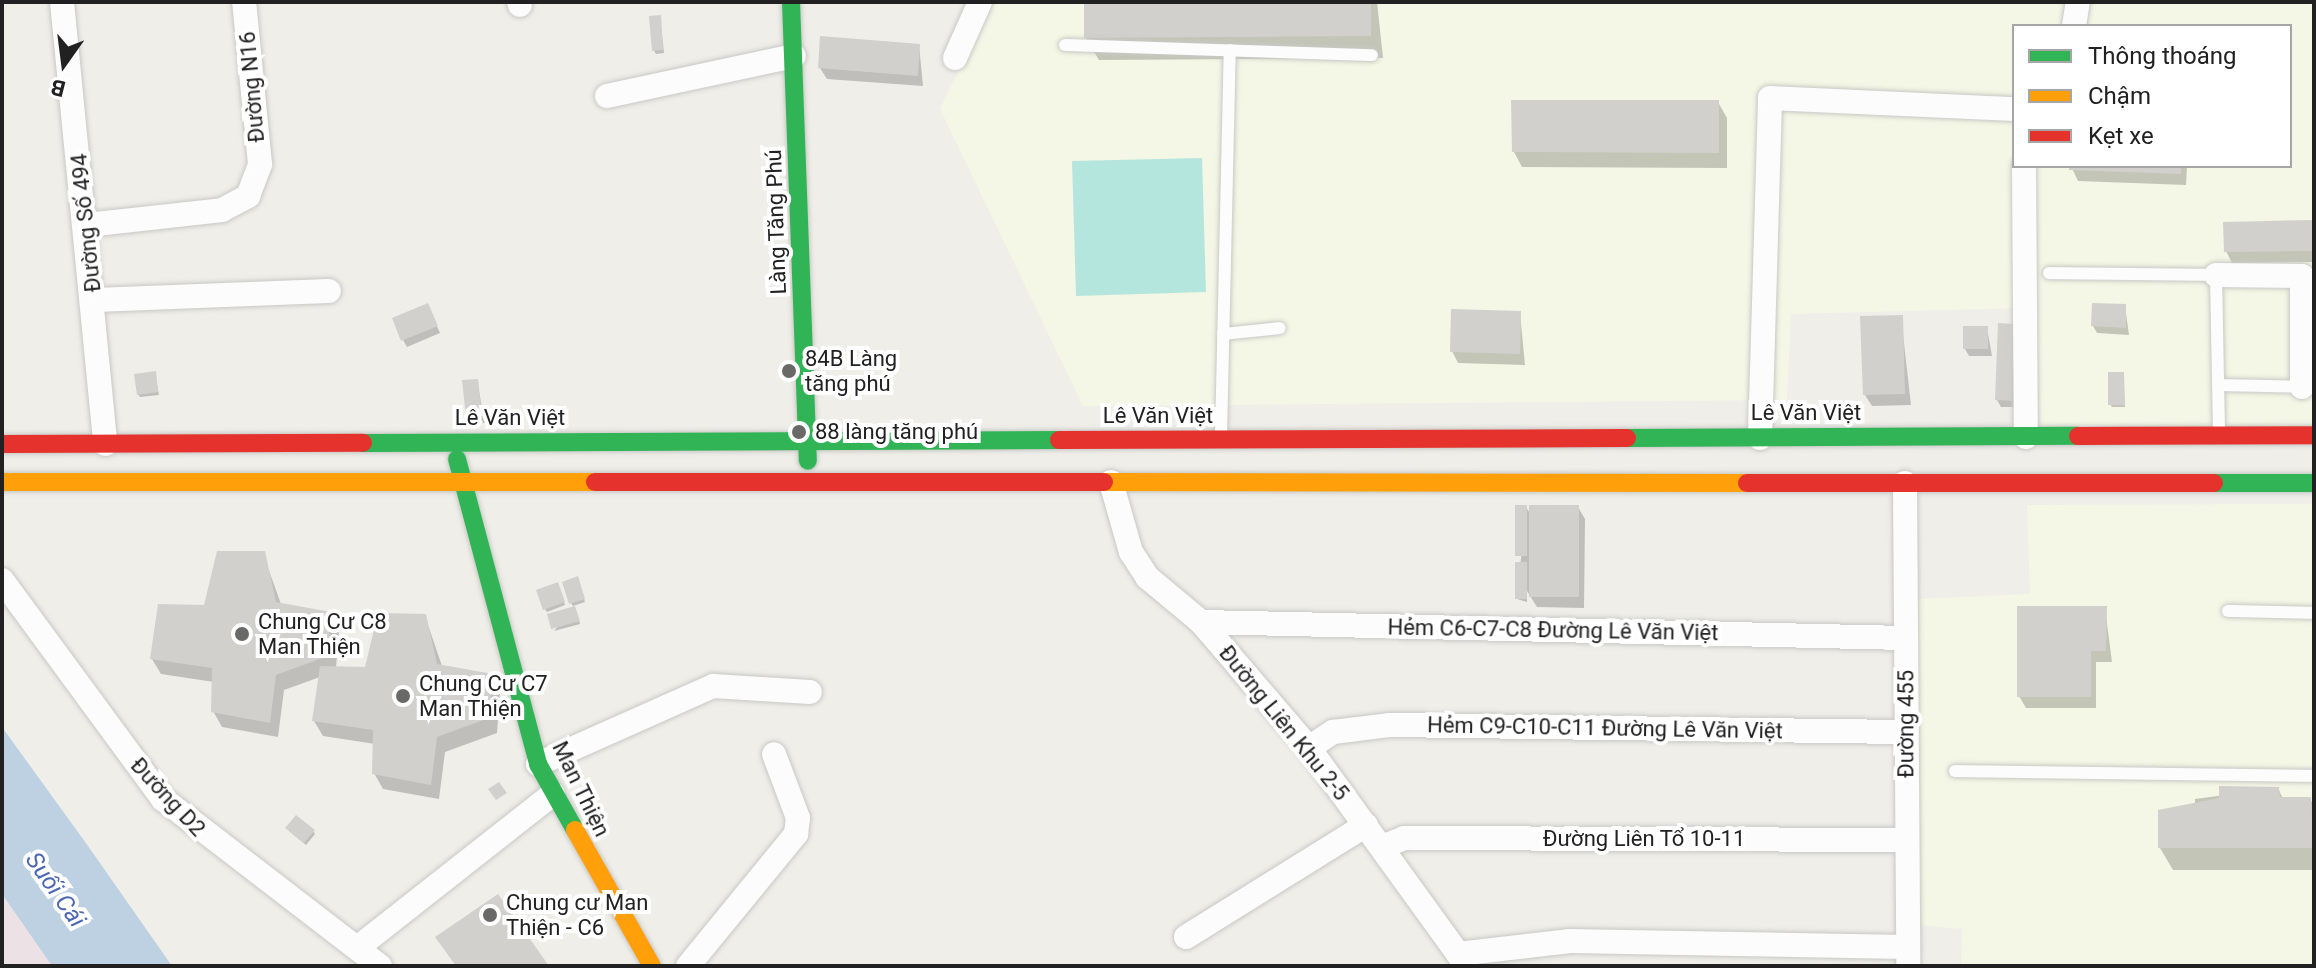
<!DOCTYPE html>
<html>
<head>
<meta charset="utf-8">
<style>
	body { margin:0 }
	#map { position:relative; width:2316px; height:968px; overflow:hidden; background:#efeee9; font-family:Roboto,sans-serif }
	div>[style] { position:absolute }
	.industrial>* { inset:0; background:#ece2e6 }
	.education>* { inset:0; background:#f4f7e5 }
	.pitch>* { inset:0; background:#b5e6dd }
	.water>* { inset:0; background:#bdd1e2 }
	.shadow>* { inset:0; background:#0003 }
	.building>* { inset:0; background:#d1d0cc }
	.roads { filter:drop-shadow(0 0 2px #c8c8c5) drop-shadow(0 0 2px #c8c8c5) }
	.lane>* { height:12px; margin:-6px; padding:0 6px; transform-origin:6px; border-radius:6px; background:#fdfcfc }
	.street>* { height:24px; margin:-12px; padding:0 12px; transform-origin:12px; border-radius:12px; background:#fdfcfc }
	.fast>* { height:18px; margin:-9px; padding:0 9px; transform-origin:9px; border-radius:9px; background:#30b455 }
	.slow>* { height:18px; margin:-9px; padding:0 9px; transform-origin:9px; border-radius:9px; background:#ff9f0a }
	.jam>* { height:18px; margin:-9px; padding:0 9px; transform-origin:9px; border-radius:9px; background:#e5322d }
	.dots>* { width:22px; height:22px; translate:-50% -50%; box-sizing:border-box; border:4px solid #fff; border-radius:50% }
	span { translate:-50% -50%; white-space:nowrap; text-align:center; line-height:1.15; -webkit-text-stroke:8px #fff; paint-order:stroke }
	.street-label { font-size:22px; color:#212121 }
	.poi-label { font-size:22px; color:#212121 }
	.left { translate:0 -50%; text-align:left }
	.water-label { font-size:24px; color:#4b66b2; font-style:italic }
	.frame { position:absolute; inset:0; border:4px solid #212121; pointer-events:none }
	.legend { position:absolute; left:2012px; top:24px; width:280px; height:144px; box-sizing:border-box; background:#fff; border:2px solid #a6a6a6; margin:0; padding:10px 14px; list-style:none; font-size:24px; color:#212121 }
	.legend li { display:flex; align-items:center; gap:16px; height:40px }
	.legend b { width:40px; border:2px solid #a6a6a6 }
	.north { position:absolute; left:24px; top:24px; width:80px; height:80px; -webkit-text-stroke:6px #fff; paint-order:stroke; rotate:194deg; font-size:22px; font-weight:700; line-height:32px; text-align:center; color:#212121 }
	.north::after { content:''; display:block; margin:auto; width:28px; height:36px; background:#212121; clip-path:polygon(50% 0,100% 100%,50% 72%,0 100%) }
</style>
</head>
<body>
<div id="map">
	<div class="industrial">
		<div style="clip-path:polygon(2px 894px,52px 966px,2px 966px)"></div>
	</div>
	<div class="education">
		<div style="clip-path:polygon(evenodd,992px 2px,2314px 2px,2314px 435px,2026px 437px,2024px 308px,1791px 314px,1787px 400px,1083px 406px,940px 109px,992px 2px,2014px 26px,2290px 26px,2290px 166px,2014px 166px,2014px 26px)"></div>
		<div style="clip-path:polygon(2314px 504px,2314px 966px,1961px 966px,1962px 929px,1917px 925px,1917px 599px,2030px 594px,2027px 505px)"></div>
	</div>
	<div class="pitch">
		<div style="clip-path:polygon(1202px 158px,1206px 292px,1076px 296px,1072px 161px)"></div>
	</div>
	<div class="water">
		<div style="clip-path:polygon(2px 727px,88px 846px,172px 966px,52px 966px,2px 894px)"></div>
	</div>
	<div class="shadow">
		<div style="clip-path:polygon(1086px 2px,1377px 2px,1383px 58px,1099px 60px,1086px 38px)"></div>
		<div style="clip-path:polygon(660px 17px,664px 53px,656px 54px,654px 51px)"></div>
		<div style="clip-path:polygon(919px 45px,923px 86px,827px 79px,820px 68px)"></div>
		<div style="clip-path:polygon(1718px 102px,1727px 118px,1727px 168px,1522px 167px,1514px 152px)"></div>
		<div style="clip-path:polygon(2071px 166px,2187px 166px,2186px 185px,2078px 181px)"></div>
		<div style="clip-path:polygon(2314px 222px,2314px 262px,2232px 263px,2226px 251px)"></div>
		<div style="clip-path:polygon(2125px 306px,2129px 335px,2097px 333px,2093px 326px)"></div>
		<div style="clip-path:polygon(431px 313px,440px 333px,407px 347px,403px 340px)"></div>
		<div style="clip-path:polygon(1520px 313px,1525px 365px,1458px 363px,1452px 351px)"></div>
		<div style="clip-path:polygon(1901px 317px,1911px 405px,1872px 406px,1865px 395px)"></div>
		<div style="clip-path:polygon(2013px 326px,2015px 407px,2001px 407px,1997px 400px)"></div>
		<div style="clip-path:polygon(1987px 328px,1992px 356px,1969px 356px,1965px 349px)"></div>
		<div style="clip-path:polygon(155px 373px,159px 395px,140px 397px,138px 394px)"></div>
		<div style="clip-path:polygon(2123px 374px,2125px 407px,2112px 407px,2110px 404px)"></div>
		<div style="clip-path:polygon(477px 381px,485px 423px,472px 424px,468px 417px)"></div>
		<div style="clip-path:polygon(1526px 507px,1531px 515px,1578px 507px,1585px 519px,1584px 608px,1537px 607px,1527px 591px,1527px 602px,1517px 599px)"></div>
		<div style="clip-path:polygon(263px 554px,281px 604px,330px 613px,339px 629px,336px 668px,367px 669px,425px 616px,442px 666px,491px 675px,500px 691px,497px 733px,445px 752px,439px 799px,383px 789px,374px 773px,375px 744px,323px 736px,314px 721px,320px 677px,284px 690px,278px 737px,222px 727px,213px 711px,214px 682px,161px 674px,152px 659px)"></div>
		<div style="clip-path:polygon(579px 582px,585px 602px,573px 606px,576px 611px,580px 624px,554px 631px,574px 608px,571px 603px,564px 583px)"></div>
		<div style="clip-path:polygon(559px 587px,565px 605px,547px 612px,545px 609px)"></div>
		<div style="clip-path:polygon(2105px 608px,2112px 662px,2096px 662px,2096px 708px,2026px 708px,2019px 696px)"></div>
		<div style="clip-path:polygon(2278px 788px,2283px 799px,2310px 799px,2314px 806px,2314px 870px,2173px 870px,2160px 848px,2195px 810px,2195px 799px)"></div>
		<div style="clip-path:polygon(289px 831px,313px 831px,315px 834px,306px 845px)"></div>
	</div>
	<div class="building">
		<div style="clip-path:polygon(1084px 2px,1371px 2px,1371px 36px,1084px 38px)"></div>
		<div style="clip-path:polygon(661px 15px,663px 50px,652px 51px,649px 16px)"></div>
		<div style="clip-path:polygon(820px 36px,920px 44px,918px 76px,818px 68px)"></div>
		<div style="clip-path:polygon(1511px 100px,1719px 100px,1719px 153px,1512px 152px)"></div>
		<div style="clip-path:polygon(2069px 166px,2181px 166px,2181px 174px,2069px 170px)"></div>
		<div style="clip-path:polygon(2314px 220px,2314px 251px,2224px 252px,2223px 222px)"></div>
		<div style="clip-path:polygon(428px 303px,438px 326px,401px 341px,392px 318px)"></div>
		<div style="clip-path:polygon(2092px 303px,2126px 304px,2126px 328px,2091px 326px)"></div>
		<div style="clip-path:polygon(1451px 309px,1521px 311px,1520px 354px,1450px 352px)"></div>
		<div style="clip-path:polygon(1903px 315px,1905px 394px,1863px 395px,1860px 316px)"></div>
		<div style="clip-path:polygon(1998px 323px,2014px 324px,2012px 401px,1995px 400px)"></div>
		<div style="clip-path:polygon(1963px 326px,1988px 326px,1988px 349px,1963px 349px)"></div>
		<div style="clip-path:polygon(156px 371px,158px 392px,137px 395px,134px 374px)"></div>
		<div style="clip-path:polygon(2108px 372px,2124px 372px,2125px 405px,2108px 405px)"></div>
		<div style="clip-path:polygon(478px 379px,482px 416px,466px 417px,462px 380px)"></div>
		<div style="clip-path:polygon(1515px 505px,1527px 505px,1527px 556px,1515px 556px)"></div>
		<div style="clip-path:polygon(1529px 505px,1579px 505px,1579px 597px,1529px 597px)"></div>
		<div style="clip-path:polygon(217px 551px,265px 551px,276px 602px,331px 612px,328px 656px,276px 675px,270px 723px,211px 712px,212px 668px,150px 659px,158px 604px,204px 605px)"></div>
		<div style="clip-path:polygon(1515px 562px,1527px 562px,1527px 599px,1515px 599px)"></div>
		<div style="clip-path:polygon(578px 576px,585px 599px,569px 604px,562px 582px)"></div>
		<div style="clip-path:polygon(558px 582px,565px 602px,543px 610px,536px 590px)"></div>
		<div style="clip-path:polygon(575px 606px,580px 621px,551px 629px,547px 614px)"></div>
		<div style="clip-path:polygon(2017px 606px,2107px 606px,2106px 651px,2091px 651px,2091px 697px,2017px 697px)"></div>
		<div style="clip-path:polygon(378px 613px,426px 614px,437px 664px,493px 674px,489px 718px,437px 737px,431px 785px,372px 774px,373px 730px,312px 721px,320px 666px,365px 667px)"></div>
		<div style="clip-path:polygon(499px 782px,507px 793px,496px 800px,488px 789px)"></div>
		<div style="clip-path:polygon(2219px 786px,2279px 787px,2280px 797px,2311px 797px,2314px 848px,2158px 848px,2158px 810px,2219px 798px)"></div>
		<div style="clip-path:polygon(296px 815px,315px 830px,304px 843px,285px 828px)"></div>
		<div style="clip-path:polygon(498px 894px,549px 966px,456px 966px,435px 937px)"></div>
	</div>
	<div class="roads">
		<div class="lane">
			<div style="left:1065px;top:45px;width:307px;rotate:1.9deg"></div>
			<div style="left:2049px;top:273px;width:167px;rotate:0.7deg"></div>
			<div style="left:2216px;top:275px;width:157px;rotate:88.9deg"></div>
			<div style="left:1223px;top:334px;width:57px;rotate:-6deg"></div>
			<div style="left:2218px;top:385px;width:96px;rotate:1.2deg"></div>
			<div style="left:1221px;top:436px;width:386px;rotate:-88.7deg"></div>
			<div style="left:2228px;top:611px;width:86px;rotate:1.3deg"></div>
			<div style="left:1955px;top:771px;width:359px;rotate:0.8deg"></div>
		</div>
		<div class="street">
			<div style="left:62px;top:2px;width:444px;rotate:84.4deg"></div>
			<div style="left:519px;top:2px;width:3px;rotate:72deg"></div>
			<div style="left:2074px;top:26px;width:24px;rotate:-81deg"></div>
			<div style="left:955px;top:58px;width:61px;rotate:-65.9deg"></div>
			<div style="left:607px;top:96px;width:191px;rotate:-12.1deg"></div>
			<div style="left:2024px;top:166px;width:271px;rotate:89.6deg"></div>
			<div style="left:87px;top:225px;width:136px;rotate:-6.3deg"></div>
			<div style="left:222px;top:210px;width:30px;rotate:-28deg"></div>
			<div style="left:248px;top:196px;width:34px;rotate:-69deg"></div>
			<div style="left:260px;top:164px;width:163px;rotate:-95.6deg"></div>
			<div style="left:2216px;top:275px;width:86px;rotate:0.7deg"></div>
			<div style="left:2302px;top:276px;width:111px;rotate:90deg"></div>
			<div style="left:94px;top:300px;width:235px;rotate:-2.2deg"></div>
			<div style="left:1760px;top:438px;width:340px;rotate:-88.3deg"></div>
			<div style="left:1770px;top:98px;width:244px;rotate:2.6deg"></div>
			<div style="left:1111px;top:482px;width:73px;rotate:74.1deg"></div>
			<div style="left:1131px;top:552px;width:30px;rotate:57deg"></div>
			<div style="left:1147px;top:577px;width:70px;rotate:39.8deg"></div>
			<div style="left:1201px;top:622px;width:166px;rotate:49.4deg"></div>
			<div style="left:1309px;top:748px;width:269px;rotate:54.1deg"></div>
			<div style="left:1905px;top:483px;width:483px;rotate:89.6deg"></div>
			<div style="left:2px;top:580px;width:272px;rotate:53.7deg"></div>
			<div style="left:163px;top:799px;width:274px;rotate:37.6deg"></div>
			<div style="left:1201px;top:622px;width:705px;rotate:1.3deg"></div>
			<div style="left:1309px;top:748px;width:29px;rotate:-34deg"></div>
			<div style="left:1333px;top:732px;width:56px;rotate:-7.1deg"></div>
			<div style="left:1389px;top:725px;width:517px;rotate:0.78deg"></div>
			<div style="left:538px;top:764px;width:192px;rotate:-24deg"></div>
			<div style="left:713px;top:686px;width:97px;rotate:3.5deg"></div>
			<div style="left:1382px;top:847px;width:24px;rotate:-22deg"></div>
			<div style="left:1404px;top:838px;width:503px;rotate:0.23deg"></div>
			<div style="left:1186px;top:937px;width:212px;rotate:-31.9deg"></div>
			<div style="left:361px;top:945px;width:244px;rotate:-38.2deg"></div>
			<div style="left:1458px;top:954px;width:113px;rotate:-6.6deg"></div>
			<div style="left:1570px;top:941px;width:337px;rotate:1deg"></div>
			<div style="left:688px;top:966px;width:171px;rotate:-50.7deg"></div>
			<div style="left:796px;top:834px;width:16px;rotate:-83deg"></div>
			<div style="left:798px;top:818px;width:68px;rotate:-110.6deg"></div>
		</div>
		<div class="fast">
			<div style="left:791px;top:2px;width:459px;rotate:87.9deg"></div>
			<div style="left:1627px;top:438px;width:451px;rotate:-0.3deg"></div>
			<div style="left:363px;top:443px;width:696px;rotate:-0.25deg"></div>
			<div style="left:457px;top:459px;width:316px;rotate:75.1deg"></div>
			<div style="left:538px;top:764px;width:76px;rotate:60.7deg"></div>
			<div style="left:2214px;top:483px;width:100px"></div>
		</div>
		<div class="slow">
			<div style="left:2px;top:482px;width:593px"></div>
			<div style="left:1104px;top:482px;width:643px;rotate:0.09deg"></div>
			<div style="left:575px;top:830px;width:156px;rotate:60.5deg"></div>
		</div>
		<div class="jam">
			<div style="left:2078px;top:436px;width:236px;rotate:-0.2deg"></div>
			<div style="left:1059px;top:440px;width:568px;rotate:-0.2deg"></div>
			<div style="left:2px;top:444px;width:361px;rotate:-0.2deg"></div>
			<div style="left:595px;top:482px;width:509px"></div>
			<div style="left:1747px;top:483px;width:467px"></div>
		</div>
	</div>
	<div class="dots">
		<div style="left:789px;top:371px;background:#696967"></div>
		<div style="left:799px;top:432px;background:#696967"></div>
		<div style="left:242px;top:634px;background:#696967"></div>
		<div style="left:403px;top:696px;background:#696967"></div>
		<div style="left:490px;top:915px;background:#696967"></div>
	</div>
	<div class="street-label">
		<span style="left:252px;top:87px;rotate:-95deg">Đường N16</span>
		<span style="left:776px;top:222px;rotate:-92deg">Làng Tăng Phú</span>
		<span style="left:86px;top:223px;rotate:-96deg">Đường Số 494</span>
		<span style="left:1806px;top:413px">Lê Văn Việt</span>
		<span style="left:1158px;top:416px">Lê Văn Việt</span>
		<span style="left:510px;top:418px">Lê Văn Việt</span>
		<span style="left:1553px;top:630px;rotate:1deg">Hẻm C6-C7-C8 Đường Lê Văn Việt</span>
		<span style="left:1284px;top:723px;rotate:51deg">Đường Liên Khu 2-5</span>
		<span style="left:1906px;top:724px;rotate:-90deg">Đường 455</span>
		<span style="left:1605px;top:728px;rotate:1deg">Hẻm C9-C10-C11 Đường Lê Văn Việt</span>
		<span style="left:581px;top:789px;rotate:64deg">Man Thiện</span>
		<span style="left:168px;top:797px;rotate:47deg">Đường D2</span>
		<span style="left:1644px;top:839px">Đường Liên Tổ 10-11</span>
	</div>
	<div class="poi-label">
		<span class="left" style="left:805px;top:371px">84B Làng<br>tăng phú</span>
		<span class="left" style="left:815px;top:432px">88 làng tăng phú</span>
		<span class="left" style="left:258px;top:634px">Chung Cư C8<br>Man Thiện</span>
		<span class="left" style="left:419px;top:696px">Chung Cư C7<br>Man Thiện</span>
		<span class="left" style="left:506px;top:915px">Chung cư Man<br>Thiện - C6</span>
	</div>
	<div class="water-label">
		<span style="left:55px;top:890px;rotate:55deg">Suối Cái</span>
	</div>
	<div class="frame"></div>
	<ul class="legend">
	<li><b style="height:10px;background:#30b455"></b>Thông thoáng</li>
	<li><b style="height:10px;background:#ff9f0a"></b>Chậm</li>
	<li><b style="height:10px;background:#e5322d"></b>Kẹt xe</li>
	</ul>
	<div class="north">B</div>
</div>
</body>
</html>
